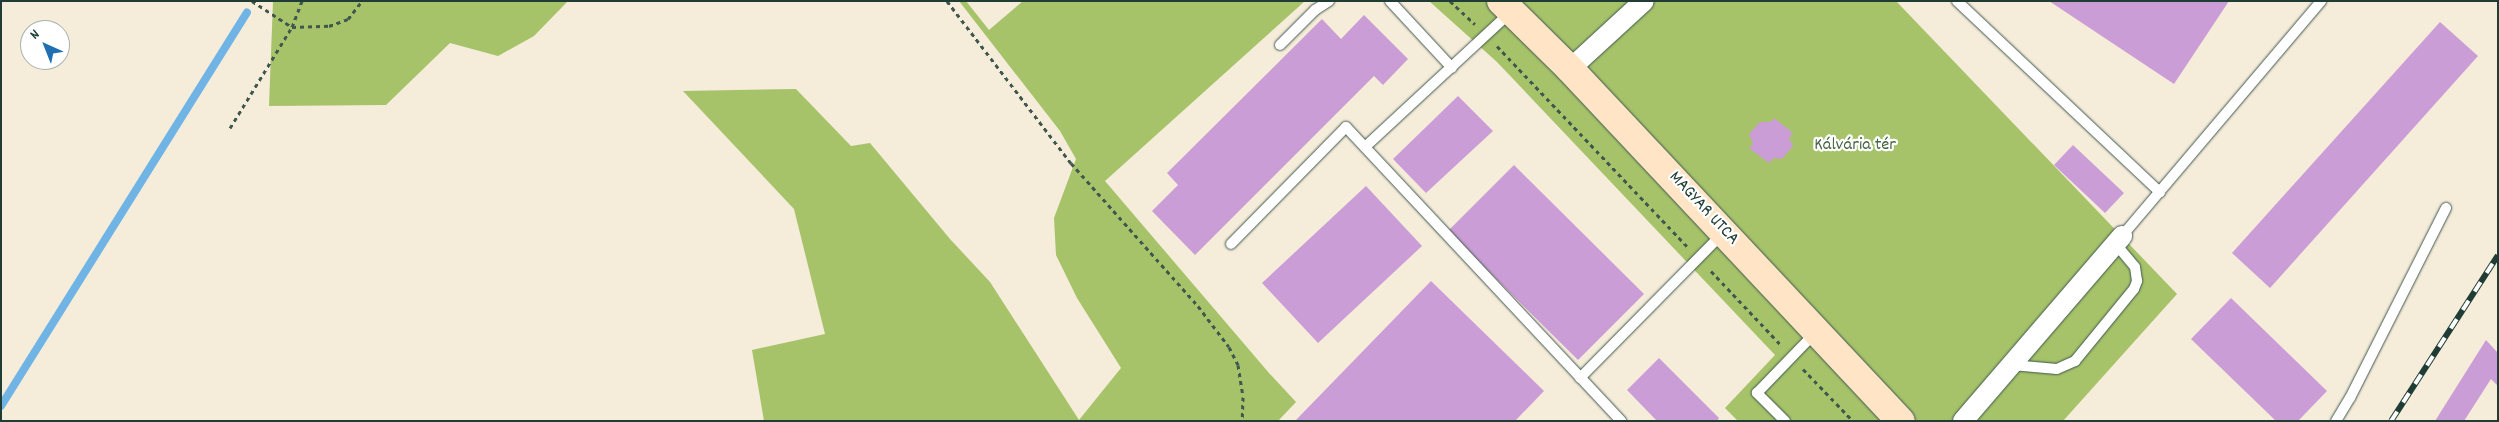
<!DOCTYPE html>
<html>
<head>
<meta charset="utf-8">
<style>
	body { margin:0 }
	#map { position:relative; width:2499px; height:422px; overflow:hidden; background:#f5ecda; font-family:Dekko,sans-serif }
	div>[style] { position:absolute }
	.green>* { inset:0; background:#a6c36a }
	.stream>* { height:8px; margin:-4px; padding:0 4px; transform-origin:4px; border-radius:4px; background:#6fb4e5 }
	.building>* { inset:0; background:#cb9dd6 }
	.path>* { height:3px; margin-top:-1.5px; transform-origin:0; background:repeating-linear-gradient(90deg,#3f574d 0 4px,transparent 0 8px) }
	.roads { filter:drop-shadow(0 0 1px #3f574d) drop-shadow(0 0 1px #3f574d) }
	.service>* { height:10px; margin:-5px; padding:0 5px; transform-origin:5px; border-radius:5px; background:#fff }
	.minor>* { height:20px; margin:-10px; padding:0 10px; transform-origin:10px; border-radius:10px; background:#fff }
	.secondary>* { height:28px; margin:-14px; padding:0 14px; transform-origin:14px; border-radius:14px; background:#ffe4c6 }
	.rail>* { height:5.5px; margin-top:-2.75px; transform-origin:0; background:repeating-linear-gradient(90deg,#fff 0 11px,#1f3d34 0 22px); box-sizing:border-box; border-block:1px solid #1f3d34 }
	span { translate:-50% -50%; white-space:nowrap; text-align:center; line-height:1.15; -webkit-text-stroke:4.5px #fff; paint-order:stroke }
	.park-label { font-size:18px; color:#486544 }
	.street-label { font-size:18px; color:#1f3d34 }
	.frame { position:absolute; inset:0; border:2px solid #1f3d34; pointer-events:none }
	.north { position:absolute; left:20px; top:20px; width:50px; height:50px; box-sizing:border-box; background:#fff; border:1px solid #a5b1ae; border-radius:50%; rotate:316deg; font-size:14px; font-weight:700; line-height:20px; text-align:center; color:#1f3d34 }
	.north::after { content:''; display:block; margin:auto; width:18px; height:22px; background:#1f6fb2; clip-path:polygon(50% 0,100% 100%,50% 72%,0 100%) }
</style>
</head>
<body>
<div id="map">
	<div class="green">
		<div style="clip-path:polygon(273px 1px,568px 1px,534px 36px,498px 56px,450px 43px,386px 105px,269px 106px)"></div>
		<div style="clip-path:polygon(959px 1px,966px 1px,989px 30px,1023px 1px,1305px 1px,1105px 181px,1269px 373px,1296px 402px,1278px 421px,764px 421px,752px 350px,825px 334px,794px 209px,683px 91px,796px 89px,851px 146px,870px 143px,950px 239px,990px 282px,1079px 420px,1121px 368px,1077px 298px,1056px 255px,1054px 218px,1076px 159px,1060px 131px)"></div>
		<div style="clip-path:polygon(1429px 1px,1896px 1px,2177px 294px,2063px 421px,1738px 421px,1725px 408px,1775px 355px,1497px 62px)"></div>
	</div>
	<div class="stream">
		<div style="left:1px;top:406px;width:464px;rotate:-58deg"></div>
	</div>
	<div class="building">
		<div style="clip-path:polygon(2049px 1px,2229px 1px,2174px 84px)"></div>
		<div style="clip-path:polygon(1364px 15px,1408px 59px,1383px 85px,1374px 76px,1195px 255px,1152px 211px,1178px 185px,1167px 173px,1322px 19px,1341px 39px)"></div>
		<div style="clip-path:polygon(2440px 22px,2478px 56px,2270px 288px,2232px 253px)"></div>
		<div style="clip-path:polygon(1458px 96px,1493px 131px,1426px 193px,1393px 159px)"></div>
		<div style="clip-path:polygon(1774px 118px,1793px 133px,1789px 138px,1793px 146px,1782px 159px,1774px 158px,1769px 163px,1749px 148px,1753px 144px,1749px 134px,1760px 122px,1771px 122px)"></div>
		<div style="clip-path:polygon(2073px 145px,2124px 193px,2105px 213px,2054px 165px)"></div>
		<div style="clip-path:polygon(1514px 165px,1644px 294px,1578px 360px,1448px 231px)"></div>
		<div style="clip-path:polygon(1366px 186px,1422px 246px,1318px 343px,1262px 283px)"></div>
		<div style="clip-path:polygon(1431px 281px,1544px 391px,1515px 421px,1295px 421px)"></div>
		<div style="clip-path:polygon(2231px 298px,2327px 391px,2298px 421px,2276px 421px,2191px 339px)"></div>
		<div style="clip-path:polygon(2486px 340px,2498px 353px,2498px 386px,2491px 379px,2464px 421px,2435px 421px)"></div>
		<div style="clip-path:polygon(1659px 358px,1719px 418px,1717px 421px,1657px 421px,1627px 390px)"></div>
	</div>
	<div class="path">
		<div style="left:252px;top:1px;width:48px;rotate:33deg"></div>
		<div style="left:292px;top:27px;width:37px;rotate:-2deg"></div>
		<div style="left:329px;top:26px;width:20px;rotate:-20deg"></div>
		<div style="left:348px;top:19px;width:23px;rotate:-52deg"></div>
		<div style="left:947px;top:1px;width:204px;rotate:52.6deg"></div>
		<div style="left:1071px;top:163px;width:191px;rotate:48.4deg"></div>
		<div style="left:1198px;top:306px;width:51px;rotate:52.9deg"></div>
		<div style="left:1229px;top:347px;width:20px;rotate:63deg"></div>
		<div style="left:1238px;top:365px;width:32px;rotate:81deg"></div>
		<div style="left:1243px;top:397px;width:24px;rotate:92deg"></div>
		<div style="left:1450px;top:1px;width:34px;rotate:43deg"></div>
		<div style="left:1497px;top:46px;width:276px;rotate:46.5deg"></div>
		<div style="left:230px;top:128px;width:119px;rotate:-58.5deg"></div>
		<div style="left:292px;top:27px;width:28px;rotate:-69deg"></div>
		<div style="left:1711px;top:271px;width:100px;rotate:46.6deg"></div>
		<div style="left:1803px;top:369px;width:72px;rotate:46.1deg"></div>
	</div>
	<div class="roads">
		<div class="service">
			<div style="left:1390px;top:1px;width:91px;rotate:47.2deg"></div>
			<div style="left:1957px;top:1px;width:279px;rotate:43.3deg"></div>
			<div style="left:1280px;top:45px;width:49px;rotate:-45deg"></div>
			<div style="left:1315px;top:10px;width:17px;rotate:-33deg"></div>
			<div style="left:1365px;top:147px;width:199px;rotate:-42.8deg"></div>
			<div style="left:2122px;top:236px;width:308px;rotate:-49.7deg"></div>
			<div style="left:1231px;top:244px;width:164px;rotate:-45.5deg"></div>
			<div style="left:1346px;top:127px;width:403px;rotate:46.9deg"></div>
			<div style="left:2012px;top:365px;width:45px;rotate:5.1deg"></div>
			<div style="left:2057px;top:369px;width:20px;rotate:-24deg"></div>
			<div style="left:2075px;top:361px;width:93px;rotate:-50.7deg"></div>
			<div style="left:2134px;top:289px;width:9px;rotate:-69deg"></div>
			<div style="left:2137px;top:281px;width:14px;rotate:-98deg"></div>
			<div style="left:2135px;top:267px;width:30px;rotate:-130deg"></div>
			<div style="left:1580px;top:378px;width:202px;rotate:-45.4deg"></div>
			<div style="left:1785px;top:421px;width:40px;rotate:-135deg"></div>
			<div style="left:1757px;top:393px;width:85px;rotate:-46deg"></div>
			<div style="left:2336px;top:421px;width:27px;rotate:-59deg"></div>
			<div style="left:2350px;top:398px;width:213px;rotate:-63.2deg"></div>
		</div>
		<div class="minor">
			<div style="left:1570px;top:69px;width:100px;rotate:-42.6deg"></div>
			<div style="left:1963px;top:421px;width:244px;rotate:-49.3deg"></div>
		</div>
		<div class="secondary">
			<div style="left:1501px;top:1px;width:97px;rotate:44.6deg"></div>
			<div style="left:1570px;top:69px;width:483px;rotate:46.8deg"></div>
		</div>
	</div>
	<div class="rail">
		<div style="left:2391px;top:421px;width:197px;rotate:-57.2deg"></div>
	</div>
	<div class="park-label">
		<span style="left:1855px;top:146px">Kálvária tér</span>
	</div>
	<div class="street-label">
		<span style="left:1703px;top:209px;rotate:47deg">MAGYAR UTCA</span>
	</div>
	<div class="frame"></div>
	<div class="north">N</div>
</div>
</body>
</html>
